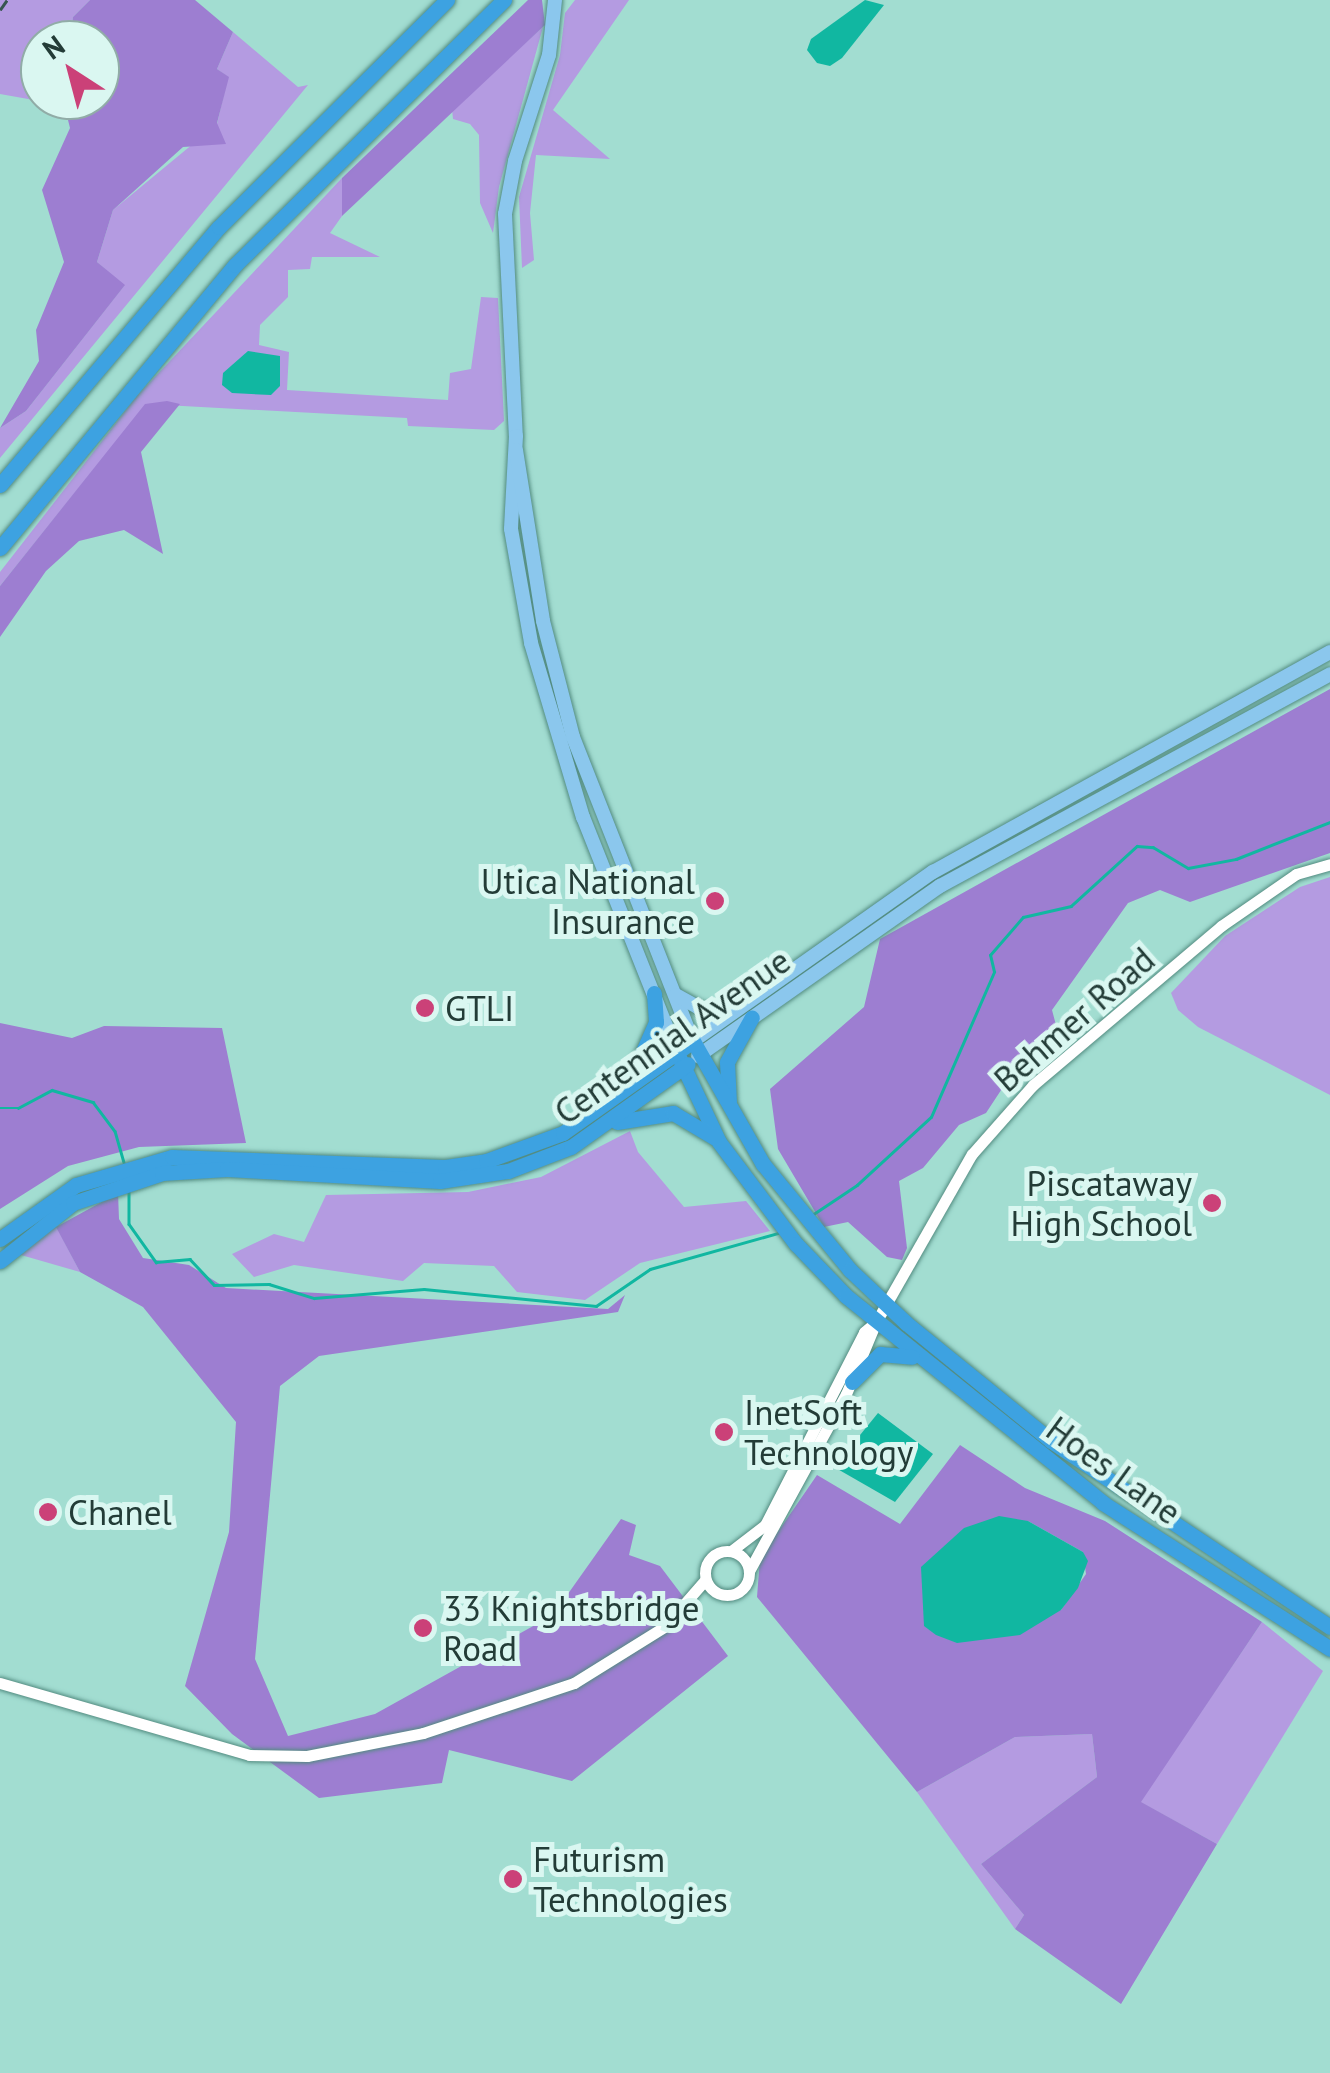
<!DOCTYPE html>
<html>
<head>
<meta charset="utf-8">
<style>
	body { margin:0 }
	#map { position:relative; width:1330px; height:2073px; overflow:hidden; background:#a2ddd1; font-family:"PT Sans",sans-serif }
	div>[style] { position:absolute }
	.green>* { inset:0; background:#b49be1 }
	.forest>* { inset:0; background:#9d7ed1 }
	.water>* { inset:0; background:#11b7a1 }
	.stream>* { height:2.5px; margin:-1.25px; padding:0 1.25px; transform-origin:1.25px; border-radius:1.25px; background:#11b7a1 }
	.roads { filter:drop-shadow(0 0 2px #528b80) drop-shadow(0 0 2px #528b80) }
	.minor>* { height:11px; margin:-5.5px; padding:0 5.5px; transform-origin:5.5px; border-radius:5.5px; background:#fff }
	.minor>.ring { margin:-5.5px; padding:0; box-sizing:content-box; background:none; border:11px solid #fff; border-radius:50% }
	.major>* { height:14px; margin:-7px; padding:0 7px; transform-origin:7px; border-radius:7px; background:#8bc7ed }
	.highway>* { height:15px; margin:-7.5px; padding:0 7.5px; transform-origin:7.5px; border-radius:7.5px; background:#3da2e1 }
	.rail>* { height:2.5px; margin-top:-1.25px; transform-origin:0; background:repeating-linear-gradient(90deg,#37554f 0 12px,transparent 0 24px) }
	.dots>* { width:28px; height:28px; translate:-50% -50%; box-sizing:border-box; border:5px solid #daf7f1; border-radius:50% }
	span { translate:-50% -50%; white-space:nowrap; text-align:center; line-height:1.15; -webkit-text-stroke:10px #daf7f1; paint-order:stroke }
	.poi-label { font-size:35px; color:#233c37 }
	.right { translate:-100% -50%; text-align:right }
	.left { translate:0 -50%; text-align:left }
	.street-label { font-size:35px; color:#233c37 }
	.north { position:absolute; left:20px; top:20px; width:100px; height:100px; box-sizing:border-box; background:#daf7f1; border:2px solid #91aca7; border-radius:50%; rotate:324deg; font-size:28px; font-weight:700; line-height:40px; text-align:center; color:#233c37 }
	.north::after { content:''; display:block; margin:auto; width:35px; height:45px; background:#cb4178; clip-path:polygon(50% 0,100% 100%,50% 72%,0 100%) }
</style>
</head>
<body>
<div id="map">
	<div class="green">
		<div style="clip-path:polygon(0 0,90px 0,73px 17px,70px 40px,40px 40px,40px 100px,63px 100px,62px 105px,0 94px)"></div>
		<div style="clip-path:polygon(575px 0,629px 0,553px 110px,610px 159px,536px 155px,530px 213px,534px 260px,522px 268px,519px 197px,560px 55px,565px 13px)"></div>
		<div style="clip-path:polygon(543px 27px,499px 187px,493px 233px,480px 203px,479px 135px,470px 124px,453px 119px,452px 109px)"></div>
		<div style="clip-path:polygon(233px 32px,298px 87px,308px 85px,0 458px,0 428px,26px 411px,124px 286px,97px 262px,113px 210px,217px 124px,228px 77px,217px 69px)"></div>
		<div style="clip-path:polygon(342px 178px,342px 216px,330px 233px,380px 257px,312px 257px,310px 269px,288px 270px,288px 297px,260px 325px,259px 345px,289px 352px,287px 390px,448px 400px,450px 373px,471px 369px,481px 297px,498px 298px,504px 421px,494px 430px,408px 426px,407px 418px,146px 404px,0 586px,0 572px,137px 396px)"></div>
		<div style="clip-path:polygon(1330px 877px,1330px 1095px,1198px 1027px,1178px 1010px,1171px 993px,1225px 936px,1300px 887px)"></div>
		<div style="clip-path:polygon(630px 1131px,638px 1152px,684px 1207px,746px 1201px,770px 1231px,640px 1263px,585px 1300px,517px 1292px,494px 1266px,424px 1263px,403px 1281px,294px 1265px,254px 1277px,232px 1254px,274px 1234px,304px 1242px,326px 1195px,468px 1192px,541px 1177px)"></div>
		<div style="clip-path:polygon(56px 1226px,80px 1272px,21px 1255px)"></div>
		<div style="clip-path:polygon(1262px 1622px,1323px 1671px,1217px 1844px,1140px 1802px)"></div>
		<div style="clip-path:polygon(1092px 1734px,1097px 1777px,981px 1864px,1024px 1915px,1015px 1929px,917px 1792px,1015px 1737px)"></div>
	</div>
	<div class="forest">
		<div style="clip-path:polygon(90px 0,195px 0,233px 32px,217px 69px,229px 77px,217px 123px,226px 144px,183px 147px,113px 210px,97px 262px,125px 285px,26px 411px,0 428px,39px 361px,36px 330px,64px 262px,42px 190px,70px 128px,63px 100px,100px 100px,100px 40px,70px 40px,73px 17px)"></div>
		<div style="clip-path:polygon(528px 0,542px 0,545px 25px,342px 216px,342px 178px)"></div>
		<div style="clip-path:polygon(167px 401px,180px 404px,141px 452px,163px 554px,124px 530px,79px 541px,46px 571px,0 637px,0 586px,145px 404px)"></div>
		<div style="clip-path:polygon(1330px 689px,1330px 853px,1190px 902px,1160px 890px,1128px 903px,1052px 1010px,1061px 1044px,1037px 1051px,1011px 1075px,986px 1113px,959px 1125px,923px 1168px,899px 1181px,907px 1248px,902px 1260px,887px 1257px,848px 1222px,824px 1227px,778px 1149px,770px 1089px,864px 1007px,880px 939px)"></div>
		<div style="clip-path:polygon(0 1023px,72px 1038px,104px 1026px,222px 1028px,246px 1143px,139px 1147px,68px 1166px,0 1209px)"></div>
		<div style="clip-path:polygon(118px 1193px,119px 1219px,143px 1258px,189px 1265px,226px 1288px,608px 1309px,625px 1295px,618px 1312px,319px 1356px,280px 1386px,255px 1659px,288px 1736px,375px 1714px,553px 1615px,621px 1519px,636px 1525px,629px 1555px,660px 1566px,728px 1656px,572px 1781px,449px 1750px,442px 1783px,319px 1798px,232px 1734px,185px 1686px,229px 1532px,236px 1422px,143px 1307px,80px 1272px,56px 1227px)"></div>
		<div style="clip-path:polygon(evenodd,960px 1445px,1025px 1488px,1105px 1521px,1262px 1622px,1141px 1802px,1217px 1844px,1121px 2004px,1015px 1929px,1024px 1915px,981px 1864px,1097px 1777px,1092px 1734px,1015px 1737px,917px 1792px,757px 1597px,760px 1558px,817px 1475px,900px 1524px,960px 1445px,1028px 1521px,1083px 1552px,1086px 1574px,1061px 1610px,1028px 1521px)"></div>
	</div>
	<div class="water">
		<div style="clip-path:polygon(865px 0,884px 5px,842px 58px,830px 66px,817px 63px,807px 50px,811px 39px)"></div>
		<div style="clip-path:polygon(248px 351px,280px 356px,280px 386px,271px 395px,232px 393px,222px 385px,223px 373px)"></div>
		<div style="clip-path:polygon(878px 1413px,933px 1454px,895px 1502px,834px 1467px)"></div>
		<div style="clip-path:polygon(999px 1516px,1028px 1521px,1083px 1552px,1088px 1561px,1078px 1588px,1061px 1610px,1020px 1635px,957px 1643px,936px 1635px,924px 1626px,921px 1567px,964px 1528px)"></div>
	</div>
	<div class="stream">
		<div style="left:0;top:1108px;width:18px"></div>
		<div style="left:18px;top:1108px;width:38px;rotate:-28deg"></div>
		<div style="left:52px;top:1090px;width:43px;rotate:16.3deg"></div>
		<div style="left:93px;top:1102px;width:36px;rotate:53deg"></div>
		<div style="left:115px;top:1131px;width:32px;rotate:74deg"></div>
		<div style="left:129px;top:1189px;width:35px;rotate:90deg"></div>
		<div style="left:129px;top:1224px;width:47px;rotate:54.6deg"></div>
		<div style="left:156px;top:1262px;width:34px;rotate:-5deg"></div>
		<div style="left:190px;top:1259px;width:35px;rotate:47deg"></div>
		<div style="left:214px;top:1285px;width:55px;rotate:-1deg"></div>
		<div style="left:269px;top:1284px;width:47px;rotate:17.3deg"></div>
		<div style="left:314px;top:1298px;width:110px;rotate:-4.7deg"></div>
		<div style="left:424px;top:1289px;width:173px;rotate:5.6deg"></div>
		<div style="left:596px;top:1306px;width:65px;rotate:-34.4deg"></div>
		<div style="left:650px;top:1269px;width:133px;rotate:-15.7deg"></div>
		<div style="left:812px;top:1215px;width:54px;rotate:-33.7deg"></div>
		<div style="left:857px;top:1185px;width:100px;rotate:-42.6deg"></div>
		<div style="left:931px;top:1117px;width:158px;rotate:-66.5deg"></div>
		<div style="left:994px;top:972px;width:17px;rotate:-103deg"></div>
		<div style="left:990px;top:955px;width:50px;rotate:-49deg"></div>
		<div style="left:1023px;top:917px;width:49px;rotate:-12.9deg"></div>
		<div style="left:1071px;top:906px;width:89px;rotate:-42.3deg"></div>
		<div style="left:1137px;top:846px;width:16px;rotate:4deg"></div>
		<div style="left:1153px;top:847px;width:41px;rotate:31deg"></div>
		<div style="left:1188px;top:868px;width:49px;rotate:-10.6deg"></div>
		<div style="left:1236px;top:859px;width:101px;rotate:-21.5deg"></div>
	</div>
	<div class="roads">
		<div class="minor">
			<div class="ring" style="left:705px;top:1551px;width:33px;height:33px"></div>
			<div style="left:731px;top:1551px;width:43px;rotate:-37.4deg"></div>
			<div style="left:765px;top:1525px;width:217px;rotate:-62.8deg"></div>
			<div style="left:864px;top:1332px;width:16px;rotate:-40deg"></div>
			<div style="left:749px;top:1571px;width:202px;rotate:-61.3deg"></div>
			<div style="left:846px;top:1394px;width:78px;rotate:-67.4deg"></div>
			<div style="left:876px;top:1322px;width:193px;rotate:-60.3deg"></div>
			<div style="left:972px;top:1154px;width:92px;rotate:-48.5deg"></div>
			<div style="left:1033px;top:1085px;width:246px;rotate:-40.2deg"></div>
			<div style="left:1221px;top:926px;width:91px;rotate:-34.7deg"></div>
			<div style="left:1296px;top:874px;width:35px;rotate:-16deg"></div>
			<div style="left:0;top:1683px;width:259px;rotate:16.1deg"></div>
			<div style="left:249px;top:1755px;width:58px;rotate:1deg"></div>
			<div style="left:307px;top:1756px;width:118px;rotate:-11.2deg"></div>
			<div style="left:423px;top:1733px;width:159px;rotate:-18.3deg"></div>
			<div style="left:574px;top:1683px;width:106px;rotate:-31.9deg"></div>
			<div style="left:664px;top:1627px;width:62px;rotate:-48.9deg"></div>
		</div>
		<div class="major">
			<div style="left:555px;top:0;width:55px;rotate:96.2deg"></div>
			<div style="left:549px;top:55px;width:111px;rotate:107.8deg"></div>
			<div style="left:515px;top:161px;width:54px;rotate:100.7deg"></div>
			<div style="left:505px;top:214px;width:222px;rotate:87.2deg"></div>
			<div style="left:516px;top:436px;width:93px;rotate:93.1deg"></div>
			<div style="left:511px;top:529px;width:116px;rotate:80deg"></div>
			<div style="left:531px;top:643px;width:182px;rotate:73.4deg"></div>
			<div style="left:583px;top:817px;width:254px;rotate:68.3deg"></div>
			<div style="left:516px;top:450px;width:173px;rotate:81deg"></div>
			<div style="left:543px;top:621px;width:120px;rotate:75.5deg"></div>
			<div style="left:573px;top:737px;width:327px;rotate:68.5deg"></div>
			<div style="left:693px;top:1041px;width:294px;rotate:-35.2deg"></div>
			<div style="left:933px;top:872px;width:454px;rotate:-29deg"></div>
			<div style="left:676px;top:995px;width:31px;rotate:29deg"></div>
			<div style="left:703px;top:1010px;width:31px;rotate:-4deg"></div>
			<div style="left:698px;top:1056px;width:296px;rotate:-35.1deg"></div>
			<div style="left:940px;top:886px;width:444px;rotate:-28.5deg"></div>
		</div>
		<div class="highway">
			<div style="left:0;top:485px;width:338px;rotate:-49.7deg"></div>
			<div style="left:219px;top:227px;width:322px;rotate:-44.9deg"></div>
			<div style="left:0;top:548px;width:368px;rotate:-50.3deg"></div>
			<div style="left:235px;top:265px;width:378px;rotate:-44.6deg"></div>
			<div style="left:677px;top:1053px;width:98px;rotate:64.7deg"></div>
			<div style="left:719px;top:1142px;width:128px;rotate:53deg"></div>
			<div style="left:796px;top:1244px;width:72px;rotate:46.1deg"></div>
			<div style="left:846px;top:1296px;width:330px;rotate:38.8deg"></div>
			<div style="left:1103px;top:1503px;width:270px;rotate:32.7deg"></div>
			<div style="left:629px;top:1083px;width:67px;rotate:-66.1deg"></div>
			<div style="left:656px;top:1022px;width:29px;rotate:-94deg"></div>
			<div style="left:729px;top:1103px;width:41px;rotate:-92.8deg"></div>
			<div style="left:727px;top:1062px;width:51px;rotate:-60.9deg"></div>
			<div style="left:617px;top:1122px;width:57px;rotate:-9.1deg"></div>
			<div style="left:673px;top:1113px;width:49px;rotate:30.8deg"></div>
			<div style="left:0;top:1239px;width:93px;rotate:-35.4deg"></div>
			<div style="left:76px;top:1185px;width:100px;rotate:-16.3deg"></div>
			<div style="left:172px;top:1157px;width:273px;rotate:2.1deg"></div>
			<div style="left:445px;top:1167px;width:41px;rotate:-8.3deg"></div>
			<div style="left:486px;top:1161px;width:82px;rotate:-20deg"></div>
			<div style="left:563px;top:1133px;width:159px;rotate:-35.3deg"></div>
			<div style="left:693px;top:1041px;width:142px;rotate:60.4deg"></div>
			<div style="left:763px;top:1164px;width:137px;rotate:50.6deg"></div>
			<div style="left:850px;top:1270px;width:77px;rotate:43.4deg"></div>
			<div style="left:906px;top:1323px;width:187px;rotate:39.1deg"></div>
			<div style="left:1051px;top:1441px;width:335px;rotate:33.7deg"></div>
			<div style="left:0;top:1261px;width:93px;rotate:-38.5deg"></div>
			<div style="left:73px;top:1203px;width:94px;rotate:-18.6deg"></div>
			<div style="left:162px;top:1173px;width:65px;rotate:-3.5deg"></div>
			<div style="left:227px;top:1169px;width:213px;rotate:3.2deg"></div>
			<div style="left:440px;top:1181px;width:69px;rotate:-8.4deg"></div>
			<div style="left:508px;top:1171px;width:67px;rotate:-20.9deg"></div>
			<div style="left:571px;top:1147px;width:143px;rotate:-35.4deg"></div>
			<div style="left:852px;top:1382px;width:40px;rotate:-45deg"></div>
			<div style="left:880px;top:1354px;width:32px;rotate:5deg"></div>
		</div>
	</div>
	<div class="rail">
		<div style="left:0;top:10px;width:12px;rotate:-55deg"></div>
	</div>
	<div class="dots">
		<div style="left:715px;top:901px;background:#cb4178"></div>
		<div style="left:425px;top:1008px;background:#cb4178"></div>
		<div style="left:1212px;top:1203px;background:#cb4178"></div>
		<div style="left:724px;top:1432px;background:#cb4178"></div>
		<div style="left:48px;top:1512px;background:#cb4178"></div>
		<div style="left:423px;top:1628px;background:#cb4178"></div>
		<div style="left:513px;top:1879px;background:#cb4178"></div>
	</div>
	<div class="poi-label">
		<span class="right" style="left:695px;top:901px">Utica National<br>Insurance</span>
		<span class="left" style="left:445px;top:1008px">GTLI</span>
		<span class="right" style="left:1192px;top:1203px">Piscataway<br>High School</span>
		<span class="left" style="left:744px;top:1432px">InetSoft<br>Technology</span>
		<span class="left" style="left:68px;top:1512px">Chanel</span>
		<span class="left" style="left:443px;top:1628px">33 Knightsbridge<br>Road</span>
		<span class="left" style="left:533px;top:1879px">Futurism<br>Technologies</span>
	</div>
	<div class="street-label">
		<span style="left:1074px;top:1019px;rotate:-41deg">Behmer Road</span>
		<span style="left:672px;top:1036px;rotate:-35deg">Centennial Avenue</span>
		<span style="left:1114px;top:1470px;rotate:36deg">Hoes Lane</span>
	</div>
	<div class="north">N</div>
</div>
</body>
</html>
